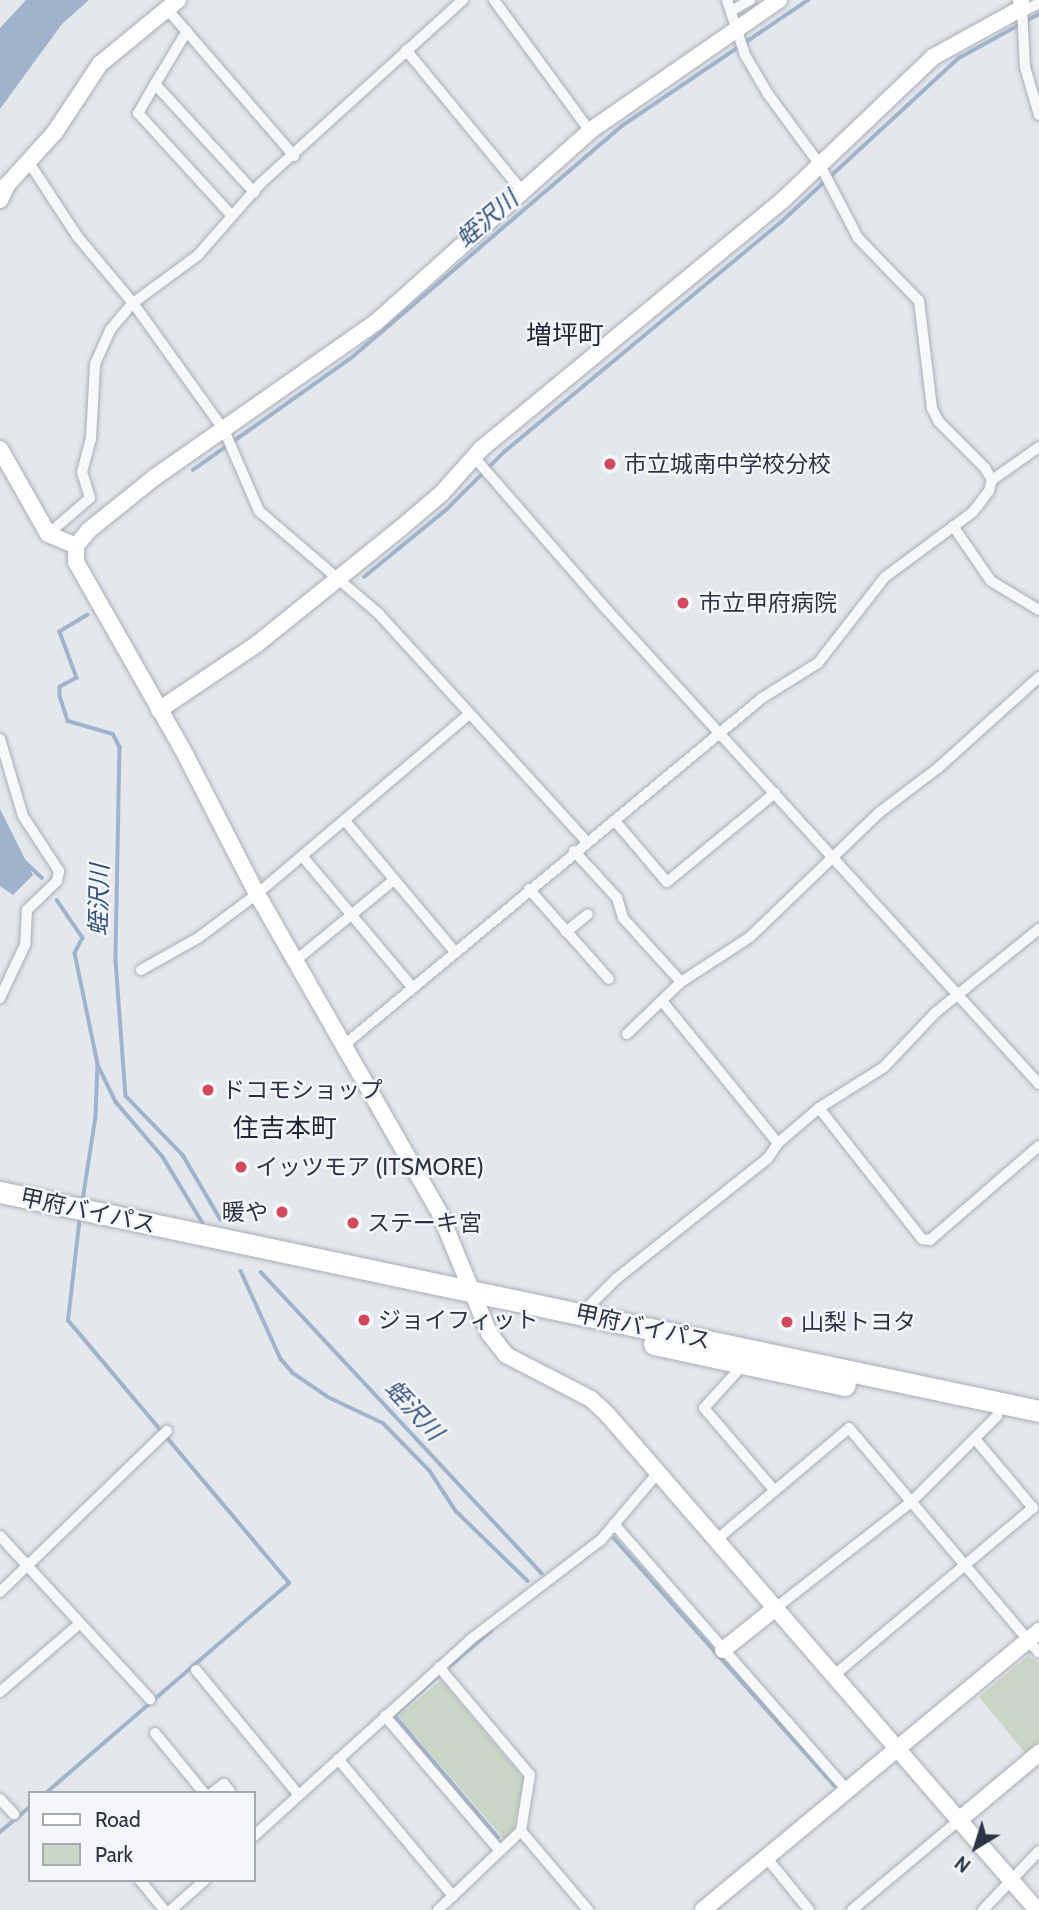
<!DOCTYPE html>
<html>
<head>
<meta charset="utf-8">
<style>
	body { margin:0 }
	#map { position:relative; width:1039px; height:1910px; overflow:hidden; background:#e4e7ec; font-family:Cabin,"Noto Sans JP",sans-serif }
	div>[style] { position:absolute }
	.green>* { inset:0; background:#c9d6c5 }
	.water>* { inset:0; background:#9fb4cc }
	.stream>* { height:3.5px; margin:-1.75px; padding:0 1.75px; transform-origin:1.75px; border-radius:1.75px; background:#9fb4cc }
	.roads { filter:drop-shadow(0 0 2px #a9aeb7) drop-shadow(0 0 2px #a9aeb7) }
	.street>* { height:10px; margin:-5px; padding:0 5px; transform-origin:5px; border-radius:5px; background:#f7f8fa }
	.secondary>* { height:16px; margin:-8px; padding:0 8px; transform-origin:8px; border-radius:8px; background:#fff }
	.highway>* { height:21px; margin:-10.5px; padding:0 10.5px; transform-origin:10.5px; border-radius:10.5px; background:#fff }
	.dots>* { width:19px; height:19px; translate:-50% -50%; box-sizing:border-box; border:4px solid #f4f6f9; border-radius:50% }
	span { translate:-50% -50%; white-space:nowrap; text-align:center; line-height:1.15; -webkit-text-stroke:5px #f4f6f9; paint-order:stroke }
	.poi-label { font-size:23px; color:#2b3445 }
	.left { translate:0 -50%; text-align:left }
	.right { translate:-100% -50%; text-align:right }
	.street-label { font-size:23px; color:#2b3445 }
	.water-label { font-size:24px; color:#34527a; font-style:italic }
	.quarter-label { font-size:26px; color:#1d2536 }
	.legend { position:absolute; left:28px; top:1791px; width:228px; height:91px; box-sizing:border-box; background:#f4f6f9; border:2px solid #a4a8b1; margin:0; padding:9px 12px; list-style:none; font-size:21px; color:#2b3445 }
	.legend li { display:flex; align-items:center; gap:14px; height:35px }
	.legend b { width:35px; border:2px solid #a4a8b1 }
	.north { position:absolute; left:941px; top:1812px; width:70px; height:70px; -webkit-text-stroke:5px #f4f6f9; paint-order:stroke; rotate:218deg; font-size:19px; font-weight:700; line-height:28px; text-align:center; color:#2b3445 }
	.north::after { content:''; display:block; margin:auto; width:24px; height:32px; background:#2b3445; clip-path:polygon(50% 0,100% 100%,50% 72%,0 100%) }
</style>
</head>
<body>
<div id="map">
	<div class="green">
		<div style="clip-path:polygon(1028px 1656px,1039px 1662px,1039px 1742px,1025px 1753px,979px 1697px)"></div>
		<div style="clip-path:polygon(441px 1680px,524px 1779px,513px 1833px,504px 1839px,398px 1716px)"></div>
	</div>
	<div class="water">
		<div style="clip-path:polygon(26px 0,89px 0,62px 24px,0 109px,0 28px)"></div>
		<div style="clip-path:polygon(0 809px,33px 875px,13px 895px,0 886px)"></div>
	</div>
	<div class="stream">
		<div style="left:1026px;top:21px;width:15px;rotate:-28deg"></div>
		<div style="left:193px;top:470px;width:192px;rotate:-35.3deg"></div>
		<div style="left:350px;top:359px;width:358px;rotate:-40.6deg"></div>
		<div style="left:622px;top:126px;width:225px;rotate:-34.1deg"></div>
		<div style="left:364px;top:577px;width:107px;rotate:-39.3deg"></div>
		<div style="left:447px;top:509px;width:81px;rotate:-45deg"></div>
		<div style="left:504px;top:452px;width:360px;rotate:-39.7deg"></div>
		<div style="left:781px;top:222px;width:242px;rotate:-42.7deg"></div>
		<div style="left:959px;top:58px;width:68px;rotate:-28.8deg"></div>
		<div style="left:88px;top:615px;width:33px;rotate:149deg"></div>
		<div style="left:60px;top:632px;width:49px;rotate:69.7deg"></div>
		<div style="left:77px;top:678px;width:19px;rotate:152deg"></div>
		<div style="left:60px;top:687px;width:9px;rotate:90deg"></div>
		<div style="left:60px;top:696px;width:26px;rotate:72deg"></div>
		<div style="left:68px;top:721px;width:47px;rotate:16.1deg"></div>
		<div style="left:113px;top:734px;width:15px;rotate:62deg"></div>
		<div style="left:120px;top:747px;width:214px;rotate:91.1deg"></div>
		<div style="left:116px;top:961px;width:135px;rotate:85.8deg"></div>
		<div style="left:126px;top:1096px;width:82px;rotate:46deg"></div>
		<div style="left:183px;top:1155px;width:75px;rotate:59.7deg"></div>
		<div style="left:23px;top:860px;width:26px;rotate:43deg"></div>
		<div style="left:57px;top:900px;width:46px;rotate:55.6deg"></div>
		<div style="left:83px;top:938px;width:17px;rotate:118deg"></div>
		<div style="left:75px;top:953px;width:113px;rotate:78.3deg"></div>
		<div style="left:98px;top:1064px;width:53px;rotate:92.2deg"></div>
		<div style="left:96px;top:1117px;width:84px;rotate:98.9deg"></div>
		<div style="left:98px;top:1065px;width:41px;rotate:64.1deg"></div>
		<div style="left:116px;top:1102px;width:72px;rotate:49.5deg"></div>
		<div style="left:163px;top:1157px;width:77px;rotate:58.8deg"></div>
		<div style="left:241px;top:1271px;width:97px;rotate:65.6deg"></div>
		<div style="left:281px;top:1359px;width:18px;rotate:49deg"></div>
		<div style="left:293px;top:1373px;width:42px;rotate:34.4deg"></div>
		<div style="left:328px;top:1397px;width:61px;rotate:25.3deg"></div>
		<div style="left:383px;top:1423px;width:67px;rotate:45.6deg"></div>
		<div style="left:430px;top:1471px;width:48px;rotate:57deg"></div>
		<div style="left:456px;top:1511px;width:100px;rotate:44.2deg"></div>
		<div style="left:261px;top:1272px;width:412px;rotate:47deg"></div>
		<div style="left:614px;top:1538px;width:331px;rotate:48.3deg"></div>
		<div style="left:450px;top:1666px;width:54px;rotate:-40.5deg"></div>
		<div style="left:439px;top:1676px;width:59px;rotate:137.7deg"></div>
		<div style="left:395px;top:1716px;width:159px;rotate:49.6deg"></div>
		<div style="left:46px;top:1793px;width:321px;rotate:-40.8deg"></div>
		<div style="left:289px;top:1583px;width:343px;rotate:-130.1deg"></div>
		<div style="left:68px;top:1321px;width:107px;rotate:-83.5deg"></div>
		<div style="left:0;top:1832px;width:39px;rotate:-40deg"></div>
	</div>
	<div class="roads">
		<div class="street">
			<div style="left:494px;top:0;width:162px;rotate:53.8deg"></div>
			<div style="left:1022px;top:8px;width:59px;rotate:87.1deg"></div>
			<div style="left:1025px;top:67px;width:50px;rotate:73.7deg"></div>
			<div style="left:168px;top:10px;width:193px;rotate:49.2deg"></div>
			<div style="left:733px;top:10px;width:20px;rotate:-30deg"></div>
			<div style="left:1022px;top:12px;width:19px;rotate:-28deg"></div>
			<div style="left:187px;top:31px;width:62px;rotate:121.1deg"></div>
			<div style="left:155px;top:84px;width:147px;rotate:47.5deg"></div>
			<div style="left:406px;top:50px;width:185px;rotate:50.5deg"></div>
			<div style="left:155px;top:84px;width:34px;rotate:120deg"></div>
			<div style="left:138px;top:113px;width:139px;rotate:47.6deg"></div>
			<div style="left:28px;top:161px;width:90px;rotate:56.8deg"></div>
			<div style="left:77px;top:236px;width:87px;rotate:50.1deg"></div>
			<div style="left:133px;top:303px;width:156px;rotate:54.4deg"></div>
			<div style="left:224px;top:430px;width:88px;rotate:66.6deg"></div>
			<div style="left:259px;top:511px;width:157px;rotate:40.6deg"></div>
			<div style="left:378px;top:613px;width:309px;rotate:47.6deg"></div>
			<div style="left:474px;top:457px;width:204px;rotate:49deg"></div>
			<div style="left:608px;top:611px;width:640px;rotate:47.66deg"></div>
			<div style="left:992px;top:480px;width:57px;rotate:-35.1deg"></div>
			<div style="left:953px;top:526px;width:67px;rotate:55.4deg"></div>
			<div style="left:991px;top:581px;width:56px;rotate:31.1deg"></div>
			<div style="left:48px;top:534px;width:55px;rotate:-40.6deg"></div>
			<div style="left:90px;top:498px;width:27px;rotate:-107deg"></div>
			<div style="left:82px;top:472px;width:34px;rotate:-75deg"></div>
			<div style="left:91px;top:439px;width:75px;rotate:-86.9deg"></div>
			<div style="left:95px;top:364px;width:37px;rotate:-66deg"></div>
			<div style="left:110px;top:330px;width:35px;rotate:-50deg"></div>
			<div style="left:133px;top:303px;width:81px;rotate:-36.4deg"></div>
			<div style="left:198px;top:255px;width:96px;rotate:-48.8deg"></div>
			<div style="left:261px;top:183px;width:273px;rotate:-42.2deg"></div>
			<div style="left:0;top:739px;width:80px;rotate:73.4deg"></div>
			<div style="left:23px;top:816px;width:66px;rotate:56.8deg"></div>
			<div style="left:59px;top:871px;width:10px;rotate:101deg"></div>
			<div style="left:57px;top:881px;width:42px;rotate:136deg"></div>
			<div style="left:27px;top:910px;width:35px;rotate:93deg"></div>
			<div style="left:25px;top:945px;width:59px;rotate:115.3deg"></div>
			<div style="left:615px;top:821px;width:80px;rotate:49.6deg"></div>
			<div style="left:667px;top:882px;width:140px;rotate:-39.5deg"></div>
			<div style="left:346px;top:822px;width:170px;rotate:50deg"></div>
			<div style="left:574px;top:851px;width:64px;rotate:47.5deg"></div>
			<div style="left:617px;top:898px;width:21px;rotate:73deg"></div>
			<div style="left:623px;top:918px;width:86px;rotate:47.8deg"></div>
			<div style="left:303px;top:857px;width:171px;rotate:50deg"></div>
			<div style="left:529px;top:889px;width:120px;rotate:48.4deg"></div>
			<div style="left:566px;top:932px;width:28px;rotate:-39deg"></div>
			<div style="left:295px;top:961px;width:128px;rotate:-39.3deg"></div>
			<div style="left:141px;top:970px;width:65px;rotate:-29.3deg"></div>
			<div style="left:198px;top:938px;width:74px;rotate:-36.7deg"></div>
			<div style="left:257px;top:894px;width:278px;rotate:-40.3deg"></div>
			<div style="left:662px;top:1001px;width:183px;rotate:50.8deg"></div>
			<div style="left:627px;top:1034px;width:75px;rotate:-43.9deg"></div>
			<div style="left:681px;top:982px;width:82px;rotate:-33.1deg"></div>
			<div style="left:750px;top:937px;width:180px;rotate:-43.9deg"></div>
			<div style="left:880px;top:812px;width:73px;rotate:-37.2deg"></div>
			<div style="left:938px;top:768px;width:136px;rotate:-42deg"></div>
			<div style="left:343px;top:1046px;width:545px;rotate:-39.71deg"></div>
			<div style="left:762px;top:698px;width:66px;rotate:-32deg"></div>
			<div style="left:818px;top:663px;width:109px;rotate:-52.1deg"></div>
			<div style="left:885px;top:577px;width:109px;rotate:-36.5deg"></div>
			<div style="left:973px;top:512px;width:26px;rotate:-53deg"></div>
			<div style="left:989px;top:491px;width:11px;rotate:-75deg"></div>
			<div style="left:992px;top:480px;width:14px;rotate:-120deg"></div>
			<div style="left:985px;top:468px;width:65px;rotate:-135deg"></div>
			<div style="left:939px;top:422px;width:16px;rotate:-117deg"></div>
			<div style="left:932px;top:408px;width:108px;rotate:-96.9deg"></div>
			<div style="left:919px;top:301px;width:88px;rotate:-134.1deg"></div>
			<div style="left:858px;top:238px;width:82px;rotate:-117.5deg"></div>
			<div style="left:820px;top:165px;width:88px;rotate:-126.2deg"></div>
			<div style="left:768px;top:94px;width:45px;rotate:-120.5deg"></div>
			<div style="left:745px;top:55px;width:58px;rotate:-108.1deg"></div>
			<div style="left:819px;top:1108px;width:167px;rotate:51.8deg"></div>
			<div style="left:922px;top:1239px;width:8px;rotate:7deg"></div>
			<div style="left:930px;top:1240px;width:144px;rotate:-40.8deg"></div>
			<div style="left:581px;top:1314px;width:49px;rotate:-45deg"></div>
			<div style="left:616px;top:1279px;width:194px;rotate:-38.5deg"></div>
			<div style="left:768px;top:1158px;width:18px;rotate:-56deg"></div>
			<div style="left:778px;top:1143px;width:54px;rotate:-40.5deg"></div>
			<div style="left:819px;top:1108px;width:77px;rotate:-32.2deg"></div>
			<div style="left:884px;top:1067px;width:74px;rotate:-46.6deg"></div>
			<div style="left:935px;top:1013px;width:134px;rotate:-38.9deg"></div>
			<div style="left:744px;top:1364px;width:59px;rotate:132.3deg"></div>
			<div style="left:704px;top:1408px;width:108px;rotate:49.5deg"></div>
			<div style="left:614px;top:1524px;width:352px;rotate:48.8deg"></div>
			<div style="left:0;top:1536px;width:222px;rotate:47.4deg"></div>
			<div style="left:715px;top:1541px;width:175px;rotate:-40.1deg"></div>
			<div style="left:849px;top:1428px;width:294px;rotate:49.8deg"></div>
			<div style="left:0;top:1592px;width:232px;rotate:-44deg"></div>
			<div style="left:773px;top:1610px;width:175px;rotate:-38deg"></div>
			<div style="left:911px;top:1502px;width:122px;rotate:-45deg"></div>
			<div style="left:196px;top:1670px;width:161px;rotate:50.6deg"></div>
			<div style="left:832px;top:1677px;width:263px;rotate:-40.1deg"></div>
			<div style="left:1033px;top:1508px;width:89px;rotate:-130deg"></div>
			<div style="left:0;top:1692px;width:104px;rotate:-40.7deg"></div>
			<div style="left:385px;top:1716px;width:177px;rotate:49.6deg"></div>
			<div style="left:155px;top:1733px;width:77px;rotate:50.8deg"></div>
			<div style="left:338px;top:1759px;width:179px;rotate:50deg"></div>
			<div style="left:212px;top:1793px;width:15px;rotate:-37deg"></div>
			<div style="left:224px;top:1784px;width:11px;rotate:52deg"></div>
			<div style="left:0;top:1799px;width:21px;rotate:47deg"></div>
			<div style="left:521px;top:1831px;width:104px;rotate:49.7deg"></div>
			<div style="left:254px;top:1836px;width:292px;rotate:-42.2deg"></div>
			<div style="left:470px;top:1640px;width:165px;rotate:-37.4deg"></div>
			<div style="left:601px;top:1540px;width:87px;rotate:-49.7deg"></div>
			<div style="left:766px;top:1857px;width:68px;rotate:50.9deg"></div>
			<div style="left:140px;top:1880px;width:38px;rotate:51deg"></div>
			<div style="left:171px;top:1910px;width:45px;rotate:-41.4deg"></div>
			<div style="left:438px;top:1910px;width:115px;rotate:-43.6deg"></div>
			<div style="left:521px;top:1831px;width:57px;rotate:-80.9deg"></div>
			<div style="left:530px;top:1775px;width:141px;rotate:-130.1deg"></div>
			<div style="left:852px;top:1910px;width:138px;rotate:-40deg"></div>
			<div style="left:983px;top:1910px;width:81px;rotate:-46.5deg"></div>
		</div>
		<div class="secondary">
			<div style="left:779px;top:0;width:230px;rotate:145.3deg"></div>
			<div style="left:590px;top:131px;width:288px;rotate:138.2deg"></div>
			<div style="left:375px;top:323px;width:269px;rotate:145deg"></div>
			<div style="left:155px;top:477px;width:85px;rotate:141.2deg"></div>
			<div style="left:89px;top:530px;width:21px;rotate:129deg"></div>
			<div style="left:76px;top:546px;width:16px;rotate:90deg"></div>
			<div style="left:76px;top:562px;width:223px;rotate:60.4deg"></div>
			<div style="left:186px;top:756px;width:155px;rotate:62.8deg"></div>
			<div style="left:257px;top:894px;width:369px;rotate:60.2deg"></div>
			<div style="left:440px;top:1214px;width:129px;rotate:67.6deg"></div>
			<div style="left:489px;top:1333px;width:28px;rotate:52deg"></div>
			<div style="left:506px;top:1355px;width:96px;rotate:27.4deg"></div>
			<div style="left:591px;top:1399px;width:23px;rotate:43deg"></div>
			<div style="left:608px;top:1415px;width:655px;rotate:49.09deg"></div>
			<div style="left:0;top:200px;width:17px;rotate:-65deg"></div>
			<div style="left:7px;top:185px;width:72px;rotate:-47.8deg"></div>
			<div style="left:55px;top:132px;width:82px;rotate:-56.5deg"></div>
			<div style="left:100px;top:64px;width:101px;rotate:-39.4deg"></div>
			<div style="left:0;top:449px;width:98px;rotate:60.5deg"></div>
			<div style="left:48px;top:534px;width:30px;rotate:23deg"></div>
			<div style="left:159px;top:710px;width:118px;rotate:-34deg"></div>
			<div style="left:257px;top:644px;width:186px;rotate:-38.9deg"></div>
			<div style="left:402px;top:527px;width:52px;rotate:-40.4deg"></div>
			<div style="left:442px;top:493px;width:59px;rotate:-48.4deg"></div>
			<div style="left:481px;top:449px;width:393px;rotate:-39.5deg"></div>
			<div style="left:784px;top:199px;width:206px;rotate:-43.6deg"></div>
			<div style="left:933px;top:57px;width:102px;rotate:-28.8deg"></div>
			<div style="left:1022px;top:8px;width:8px;rotate:-97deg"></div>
			<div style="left:723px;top:1650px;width:64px;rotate:-38.7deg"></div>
			<div style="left:958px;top:1821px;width:106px;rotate:-40deg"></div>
			<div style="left:703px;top:1910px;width:437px;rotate:-39.7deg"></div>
		</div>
		<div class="highway">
			<div style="left:0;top:1192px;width:1062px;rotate:11.9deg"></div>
			<div style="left:654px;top:1344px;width:195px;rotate:12.1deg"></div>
		</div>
	</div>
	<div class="dots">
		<div style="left:610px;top:464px;background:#d1495b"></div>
		<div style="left:683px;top:603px;background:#d1495b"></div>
		<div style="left:208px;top:1090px;background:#d1495b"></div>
		<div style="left:241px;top:1167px;background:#d1495b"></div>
		<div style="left:282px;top:1212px;background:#d1495b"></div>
		<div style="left:353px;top:1223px;background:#d1495b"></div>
		<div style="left:364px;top:1320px;background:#d1495b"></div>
		<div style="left:787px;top:1322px;background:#d1495b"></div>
	</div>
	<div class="poi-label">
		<span class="left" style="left:624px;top:464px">市立城南中学校分校</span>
		<span class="left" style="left:699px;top:603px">市立甲府病院</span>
		<span class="left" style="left:222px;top:1090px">ドコモショップ</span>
		<span class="left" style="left:255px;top:1167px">イッツモア (ITSMORE)</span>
		<span class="right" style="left:268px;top:1212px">暖や</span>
		<span class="left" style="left:367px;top:1223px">ステーキ宮</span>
		<span class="left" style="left:378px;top:1320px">ジョイフィット</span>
		<span class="left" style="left:801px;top:1322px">山梨トヨタ</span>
	</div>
	<div class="street-label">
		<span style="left:88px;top:1211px;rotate:12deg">甲府バイパス</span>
		<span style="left:643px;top:1327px;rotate:12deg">甲府バイパス</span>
	</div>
	<div class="water-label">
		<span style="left:487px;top:219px;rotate:-41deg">蛭沢川</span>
		<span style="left:99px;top:900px;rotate:-89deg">蛭沢川</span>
		<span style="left:414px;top:1410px;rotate:47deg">蛭沢川</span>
	</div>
	<div class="quarter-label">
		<span style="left:565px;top:336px">増坪町</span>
		<span style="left:285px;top:1129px">住吉本町</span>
	</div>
	<ul class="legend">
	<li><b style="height:9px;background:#fff"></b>Road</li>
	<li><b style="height:19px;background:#c9d6c5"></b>Park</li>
	</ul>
	<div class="north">N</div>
</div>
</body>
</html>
